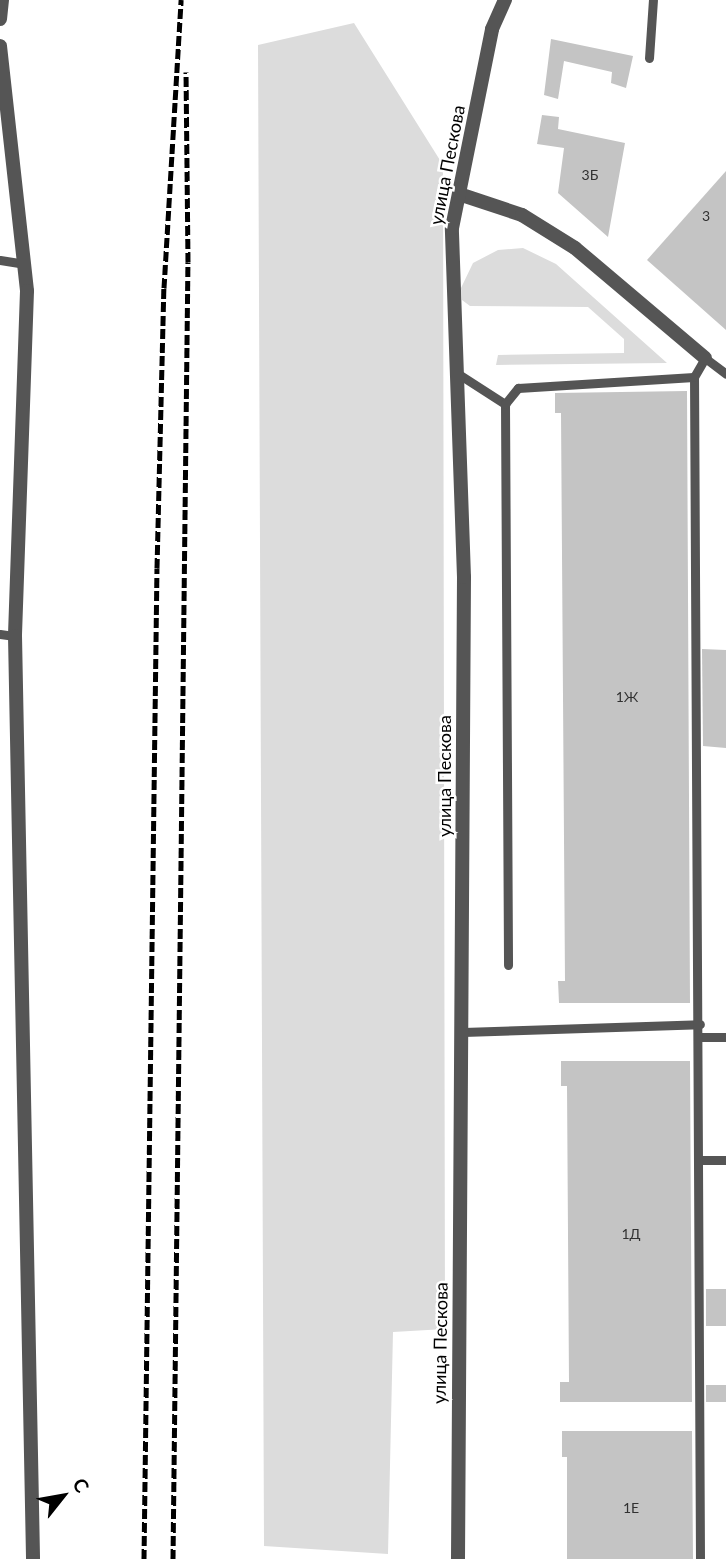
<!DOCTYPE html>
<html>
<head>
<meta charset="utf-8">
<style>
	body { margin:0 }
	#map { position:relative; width:726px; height:1559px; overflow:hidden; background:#fff; font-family:Lato,sans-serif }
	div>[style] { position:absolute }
	.green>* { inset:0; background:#dcdcdc }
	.building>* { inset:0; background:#c4c4c4 }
	.lane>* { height:9px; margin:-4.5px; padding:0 4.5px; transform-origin:4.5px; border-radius:4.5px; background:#555 }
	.street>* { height:14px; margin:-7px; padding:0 7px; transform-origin:7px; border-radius:7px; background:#555 }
	.rail>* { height:5px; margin-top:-2.5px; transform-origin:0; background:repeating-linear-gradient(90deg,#000 0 10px,transparent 0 13.5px) }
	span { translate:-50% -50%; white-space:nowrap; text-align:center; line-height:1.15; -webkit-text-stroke:5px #fff; paint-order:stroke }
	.number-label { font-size:14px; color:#313131 }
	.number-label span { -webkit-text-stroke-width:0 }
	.street-label { font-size:18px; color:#000 }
	.north { position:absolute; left:28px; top:1461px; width:70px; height:70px; -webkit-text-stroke:5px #fff; paint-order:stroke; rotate:59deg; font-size:19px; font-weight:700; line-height:28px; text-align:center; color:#000 }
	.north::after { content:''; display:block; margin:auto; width:24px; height:32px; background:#000; clip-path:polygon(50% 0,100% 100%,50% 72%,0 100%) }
</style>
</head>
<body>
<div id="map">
	<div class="green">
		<div style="clip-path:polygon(354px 23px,443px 165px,445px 1329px,393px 1332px,388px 1554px,264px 1546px,258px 45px)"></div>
		<div style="clip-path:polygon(523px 248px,556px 264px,667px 363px,496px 365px,498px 355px,624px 353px,624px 339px,588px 307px,470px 306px,462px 300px,461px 288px,473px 263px,498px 250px)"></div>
	</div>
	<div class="building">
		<div style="clip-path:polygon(551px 39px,633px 56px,626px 88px,611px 83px,612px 72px,564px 61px,558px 99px,544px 95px)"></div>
		<div style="clip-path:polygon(542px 115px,559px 117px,558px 129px,625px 143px,608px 237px,558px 193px,564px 148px,537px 144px)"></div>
		<div style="clip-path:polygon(726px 171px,726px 330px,647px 260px)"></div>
		<div style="clip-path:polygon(687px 391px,690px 1003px,559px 1003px,558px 981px,565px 981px,561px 413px,555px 413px,555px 393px)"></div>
		<div style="clip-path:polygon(702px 649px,726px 650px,726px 748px,703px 746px)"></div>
		<div style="clip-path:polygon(561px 1061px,690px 1061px,692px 1402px,560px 1402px,560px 1382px,569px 1382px,567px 1086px,561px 1086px)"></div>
		<div style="clip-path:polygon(706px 1289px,726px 1289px,726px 1326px,706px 1326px)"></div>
		<div style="clip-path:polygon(706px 1385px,726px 1385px,726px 1402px,706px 1402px)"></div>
		<div style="clip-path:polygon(562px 1431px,692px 1431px,693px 1559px,567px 1559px,567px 1457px,562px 1457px)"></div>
	</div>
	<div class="lane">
		<div style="left:649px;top:58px;width:58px;rotate:-86.1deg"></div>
		<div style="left:0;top:260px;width:24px;rotate:9deg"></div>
		<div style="left:460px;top:375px;width:54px;rotate:32.8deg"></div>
		<div style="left:505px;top:404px;width:561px;rotate:89.69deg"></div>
		<div style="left:505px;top:404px;width:21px;rotate:-51deg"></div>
		<div style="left:518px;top:388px;width:176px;rotate:-3.6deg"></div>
		<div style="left:0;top:634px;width:15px;rotate:8deg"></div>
		<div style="left:463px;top:1032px;width:237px;rotate:-1.9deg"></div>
		<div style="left:700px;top:1037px;width:26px"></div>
		<div style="left:700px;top:1160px;width:26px"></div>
		<div style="left:700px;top:1559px;width:1182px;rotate:-90.29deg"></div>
		<div style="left:694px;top:377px;width:22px;rotate:-60deg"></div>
		<div style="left:705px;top:358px;width:26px;rotate:37deg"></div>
	</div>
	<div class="street">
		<div style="left:0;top:19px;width:19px;rotate:-84deg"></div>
		<div style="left:0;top:46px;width:246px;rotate:83.7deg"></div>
		<div style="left:27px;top:291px;width:345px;rotate:92deg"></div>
		<div style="left:15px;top:636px;width:923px;rotate:88.88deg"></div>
		<div style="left:459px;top:194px;width:66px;rotate:18.4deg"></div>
		<div style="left:522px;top:215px;width:62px;rotate:31.9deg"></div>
		<div style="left:575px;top:248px;width:170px;rotate:40.2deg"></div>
		<div style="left:458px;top:1559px;width:982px;rotate:-89.65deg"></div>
		<div style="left:464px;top:577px;width:349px;rotate:-92deg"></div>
		<div style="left:452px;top:228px;width:203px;rotate:-78.6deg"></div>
		<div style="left:492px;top:29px;width:32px;rotate:-66deg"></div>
	</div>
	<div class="rail">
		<div style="left:144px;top:1559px;width:991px;rotate:-89.25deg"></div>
		<div style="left:157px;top:568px;width:280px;rotate:-88.6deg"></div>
		<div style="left:164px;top:288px;width:289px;rotate:-86.6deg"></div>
		<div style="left:173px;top:1559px;width:1297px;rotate:-89.34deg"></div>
		<div style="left:188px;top:262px;width:190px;rotate:-90.6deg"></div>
	</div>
	<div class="number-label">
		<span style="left:590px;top:175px">3Б</span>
		<span style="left:706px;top:216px">3</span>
		<span style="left:627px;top:697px">1Ж</span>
		<span style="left:631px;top:1234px">1Д</span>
		<span style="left:631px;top:1508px">1Е</span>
	</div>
	<div class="street-label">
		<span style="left:447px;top:165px;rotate:-79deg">улица Пескова</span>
		<span style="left:444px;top:776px;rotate:-90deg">улица Пескова</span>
		<span style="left:440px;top:1343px;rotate:-89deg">улица Пескова</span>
	</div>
	<div class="north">С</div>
</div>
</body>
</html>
